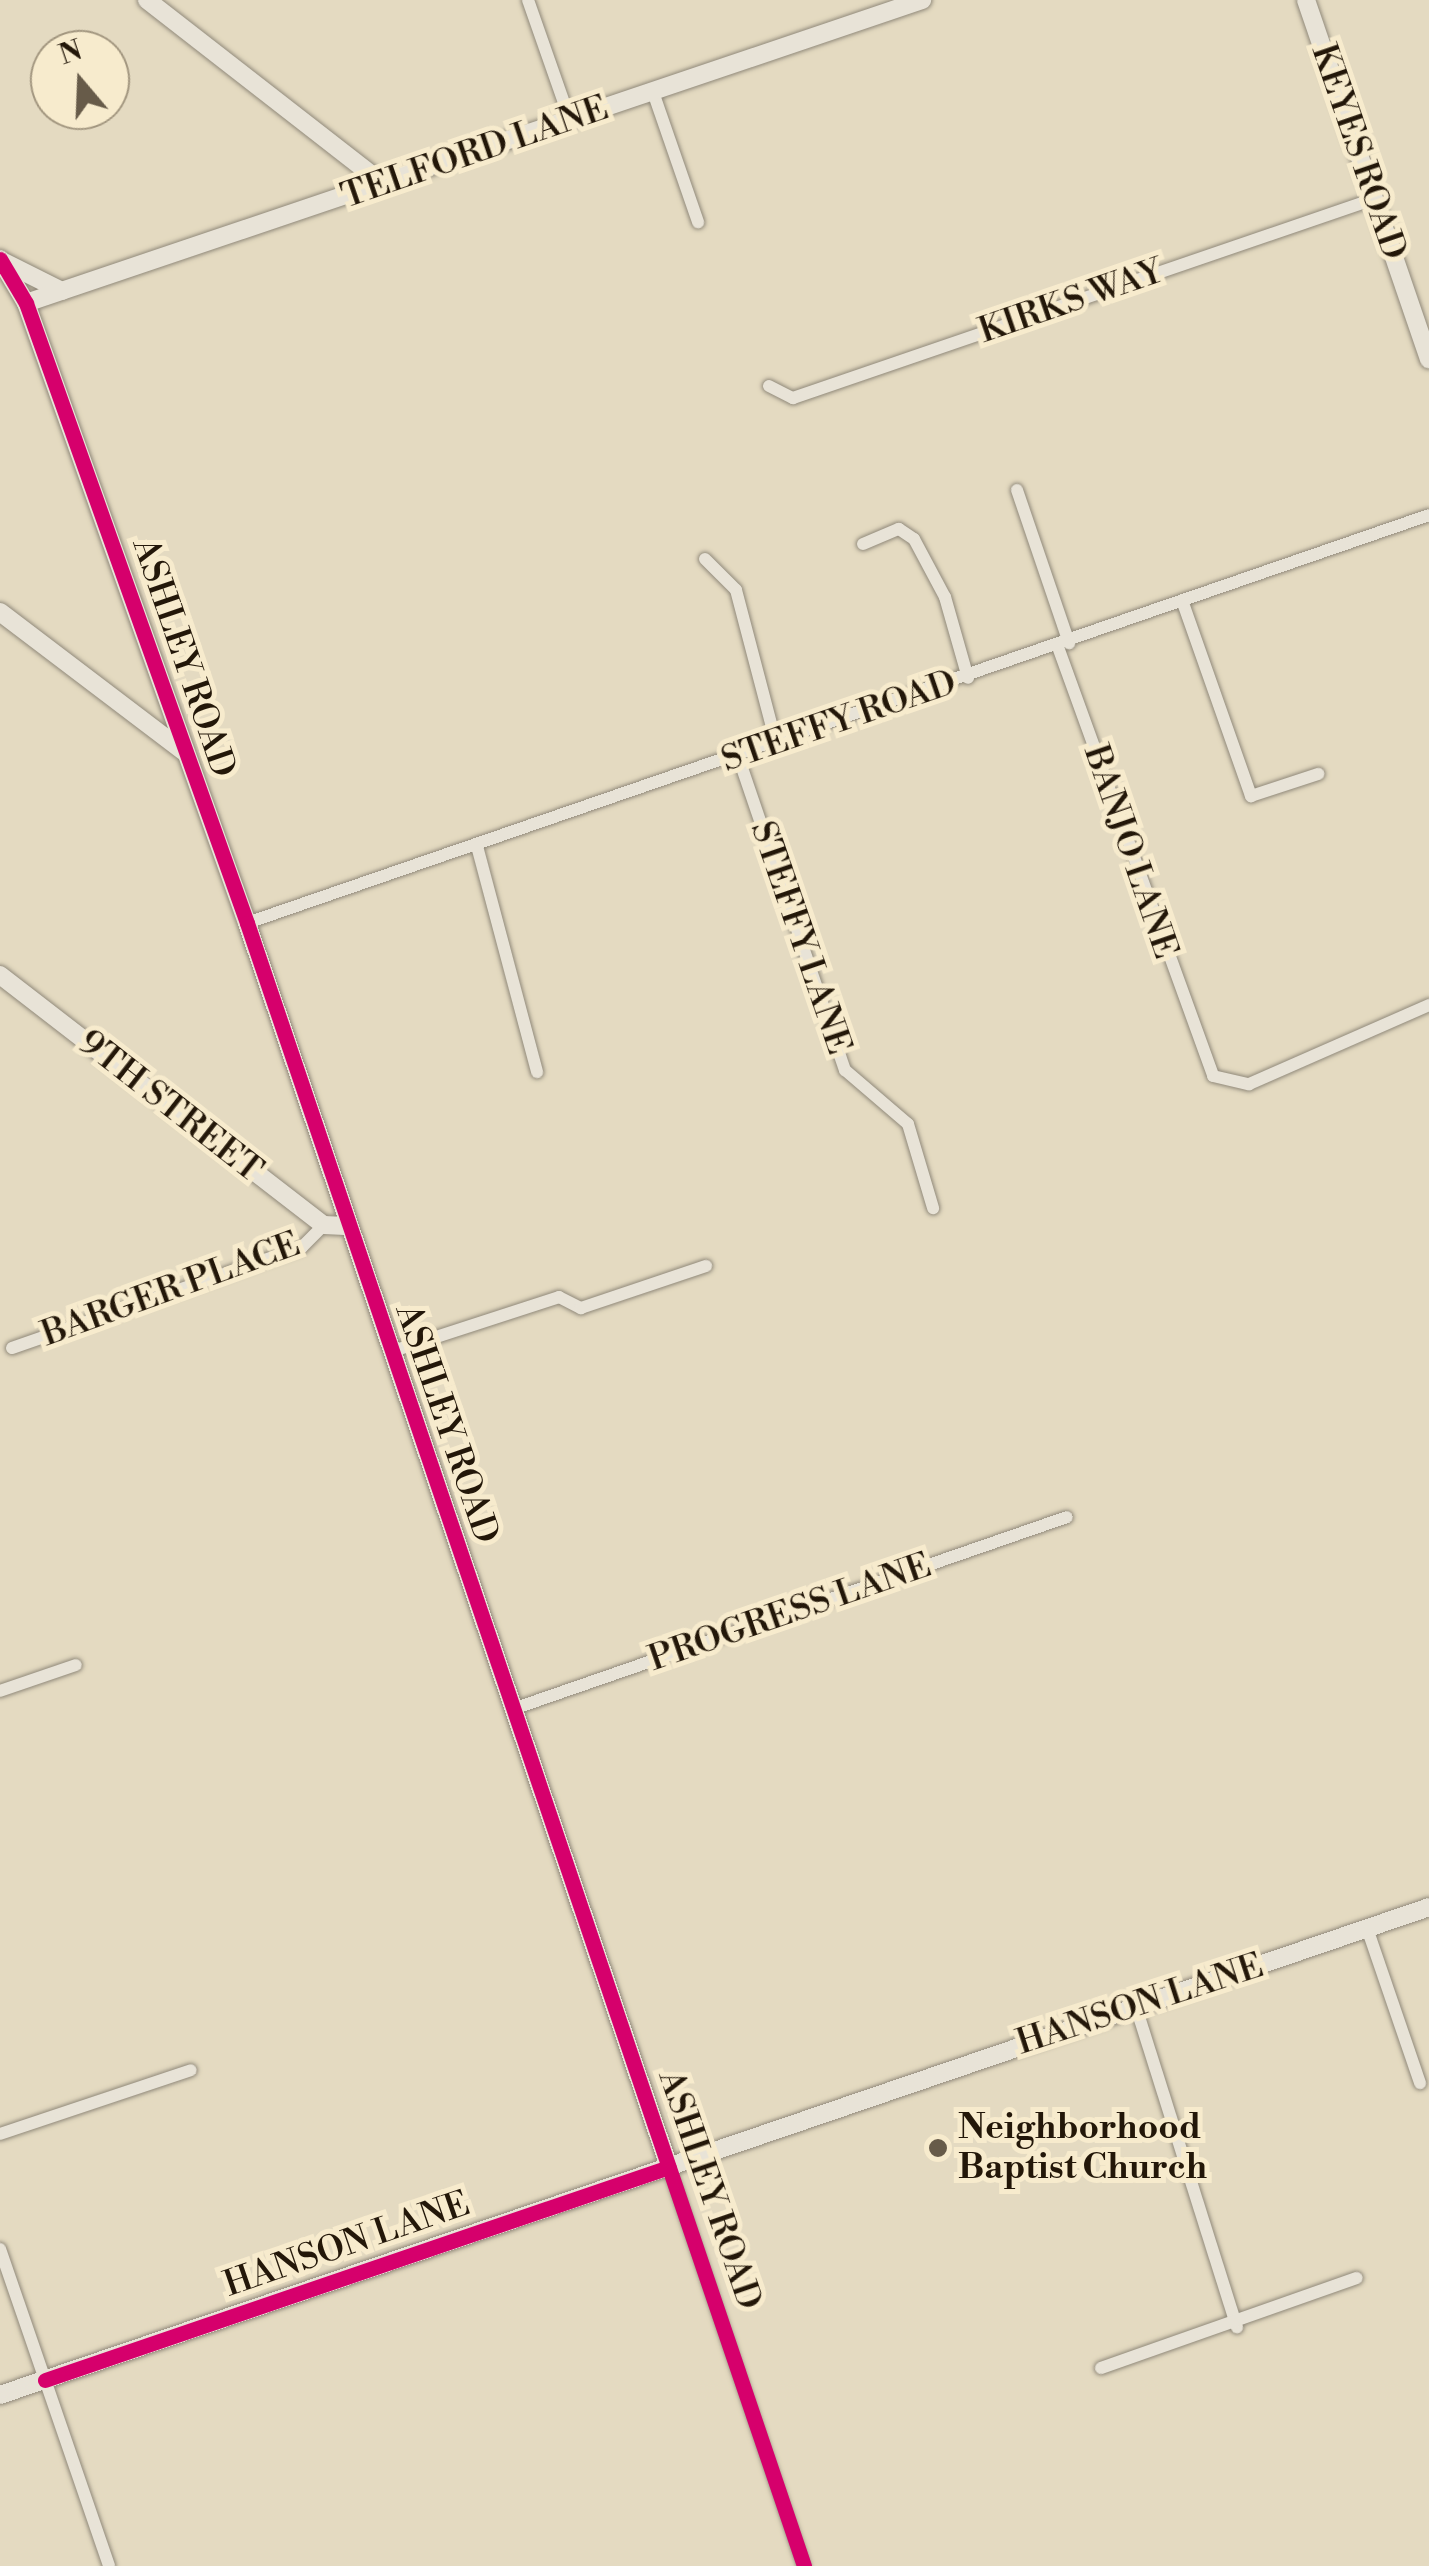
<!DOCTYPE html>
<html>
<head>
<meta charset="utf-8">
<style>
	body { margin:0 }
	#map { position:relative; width:1429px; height:2566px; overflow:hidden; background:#e4dac1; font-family:"Libre Bodoni",serif }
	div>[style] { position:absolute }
	.roads { filter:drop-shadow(0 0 2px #90897a) drop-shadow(0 0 2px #90897a) }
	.minor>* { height:12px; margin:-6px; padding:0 6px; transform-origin:6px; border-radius:6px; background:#e8e3d7 }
	.tertiary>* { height:18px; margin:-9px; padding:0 9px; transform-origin:9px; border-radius:9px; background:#e8e3d7 }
	.cycleway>* { height:15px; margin:-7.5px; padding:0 7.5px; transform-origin:7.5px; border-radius:7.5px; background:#d6006c }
	.dots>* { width:28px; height:28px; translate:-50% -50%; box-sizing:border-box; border:5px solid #f7ebcd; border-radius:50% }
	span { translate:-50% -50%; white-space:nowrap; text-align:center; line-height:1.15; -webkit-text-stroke:10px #f7ebcd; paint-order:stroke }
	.street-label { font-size:35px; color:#231709 }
	.poi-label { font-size:35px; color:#231709; font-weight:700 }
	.left { translate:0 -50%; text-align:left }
	.north { position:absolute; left:30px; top:30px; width:100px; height:100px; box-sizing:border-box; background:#f7ebcd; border:2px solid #a2967f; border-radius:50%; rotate:341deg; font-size:28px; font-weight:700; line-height:40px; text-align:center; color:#231709 }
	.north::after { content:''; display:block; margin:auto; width:35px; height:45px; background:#675b49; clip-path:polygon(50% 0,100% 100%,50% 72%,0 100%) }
</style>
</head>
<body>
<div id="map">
	<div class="roads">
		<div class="minor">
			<div style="left:528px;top:0;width:127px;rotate:70.7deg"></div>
			<div style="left:653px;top:92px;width:138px;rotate:70.9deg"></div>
			<div style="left:769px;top:386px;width:27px;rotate:27deg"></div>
			<div style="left:793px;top:398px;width:614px;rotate:-18.91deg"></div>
			<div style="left:1017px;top:490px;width:162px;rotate:71.2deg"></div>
			<div style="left:863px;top:544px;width:39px;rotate:-23deg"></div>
			<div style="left:899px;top:529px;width:18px;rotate:34deg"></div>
			<div style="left:914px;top:539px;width:66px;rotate:61.9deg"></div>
			<div style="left:945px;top:597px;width:84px;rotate:74.1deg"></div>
			<div style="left:705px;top:559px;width:44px;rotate:45deg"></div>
			<div style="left:736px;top:590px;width:158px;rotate:75.3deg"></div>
			<div style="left:1183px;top:603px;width:205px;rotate:70.6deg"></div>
			<div style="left:1251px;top:796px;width:71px;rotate:-18.2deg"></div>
			<div style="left:1058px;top:647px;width:456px;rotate:70.1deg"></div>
			<div style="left:1213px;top:1076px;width:37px;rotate:13deg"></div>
			<div style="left:1249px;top:1084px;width:197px;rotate:-23.7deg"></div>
			<div style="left:738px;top:756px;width:332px;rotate:71.2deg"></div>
			<div style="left:845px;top:1070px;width:83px;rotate:40.6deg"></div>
			<div style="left:908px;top:1124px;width:88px;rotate:73.4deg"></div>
			<div style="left:477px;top:846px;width:234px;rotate:75.1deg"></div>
			<div style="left:247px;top:923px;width:1250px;rotate:-19.04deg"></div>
			<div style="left:12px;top:1348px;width:307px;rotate:-19.2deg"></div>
			<div style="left:302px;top:1247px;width:31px;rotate:-45deg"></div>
			<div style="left:390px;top:1352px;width:178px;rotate:-18deg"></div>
			<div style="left:559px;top:1297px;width:25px;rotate:27deg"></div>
			<div style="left:581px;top:1308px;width:132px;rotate:-18.6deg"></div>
			<div style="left:0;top:1691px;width:80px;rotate:-18.9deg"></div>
			<div style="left:513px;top:1709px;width:586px;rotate:-19.11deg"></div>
			<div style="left:1367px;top:1928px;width:164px;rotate:71.1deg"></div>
			<div style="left:1136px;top:2007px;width:336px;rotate:72.5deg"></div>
			<div style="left:0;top:2134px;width:201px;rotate:-18.5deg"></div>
			<div style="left:669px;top:2167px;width:421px;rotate:71.3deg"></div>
			<div style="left:0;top:2249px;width:335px;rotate:71deg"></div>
			<div style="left:1101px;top:2368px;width:271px;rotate:-19.4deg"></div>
		</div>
		<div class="tertiary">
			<div style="left:147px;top:0;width:299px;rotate:37.9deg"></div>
			<div style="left:1306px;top:0;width:380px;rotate:71.1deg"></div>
			<div style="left:0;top:259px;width:51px;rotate:59.4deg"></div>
			<div style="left:26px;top:303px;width:658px;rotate:70.38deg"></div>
			<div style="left:247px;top:923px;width:1314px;rotate:71.26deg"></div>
			<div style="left:2px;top:261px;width:67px;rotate:26.6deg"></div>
			<div style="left:26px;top:303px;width:946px;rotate:-18.68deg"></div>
			<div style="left:0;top:612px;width:230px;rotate:37.2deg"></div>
			<div style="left:0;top:975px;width:409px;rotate:37.7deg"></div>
			<div style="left:324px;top:1225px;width:21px;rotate:3deg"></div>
			<div style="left:0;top:2395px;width:1510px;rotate:-18.85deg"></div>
		</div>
	</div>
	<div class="cycleway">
		<div style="left:0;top:259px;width:51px;rotate:59.4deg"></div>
		<div style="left:26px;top:303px;width:658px;rotate:70.38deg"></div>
		<div style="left:247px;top:923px;width:1735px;rotate:71.27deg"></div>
		<div style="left:45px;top:2380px;width:659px;rotate:-18.85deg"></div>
	</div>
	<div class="dots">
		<div style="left:938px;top:2148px;background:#675b49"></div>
	</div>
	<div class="street-label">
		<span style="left:1358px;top:152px;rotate:71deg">KEYES ROAD</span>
		<span style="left:475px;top:153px;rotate:-19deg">TELFORD LANE</span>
		<span style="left:1071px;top:302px;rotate:-19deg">KIRKS WAY</span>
		<span style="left:183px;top:658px;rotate:71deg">ASHLEY ROAD</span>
		<span style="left:839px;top:722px;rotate:-19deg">STEFFY ROAD</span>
		<span style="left:1130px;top:852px;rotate:71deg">BANJO LANE</span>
		<span style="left:800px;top:938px;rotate:71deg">STEFFY LANE</span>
		<span style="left:170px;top:1107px;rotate:38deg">9TH STREET</span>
		<span style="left:171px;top:1290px;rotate:-20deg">BARGER PLACE</span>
		<span style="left:446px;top:1424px;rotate:71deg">ASHLEY ROAD</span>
		<span style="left:790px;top:1613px;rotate:-19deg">PROGRESS LANE</span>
		<span style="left:1140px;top:2005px;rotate:-18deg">HANSON LANE</span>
		<span style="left:709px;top:2190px;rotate:71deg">ASHLEY ROAD</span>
		<span style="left:347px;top:2245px;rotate:-19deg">HANSON LANE</span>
	</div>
	<div class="poi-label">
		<span class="left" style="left:958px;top:2148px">Neighborhood<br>Baptist Church</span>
	</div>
	<div class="north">N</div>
</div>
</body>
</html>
